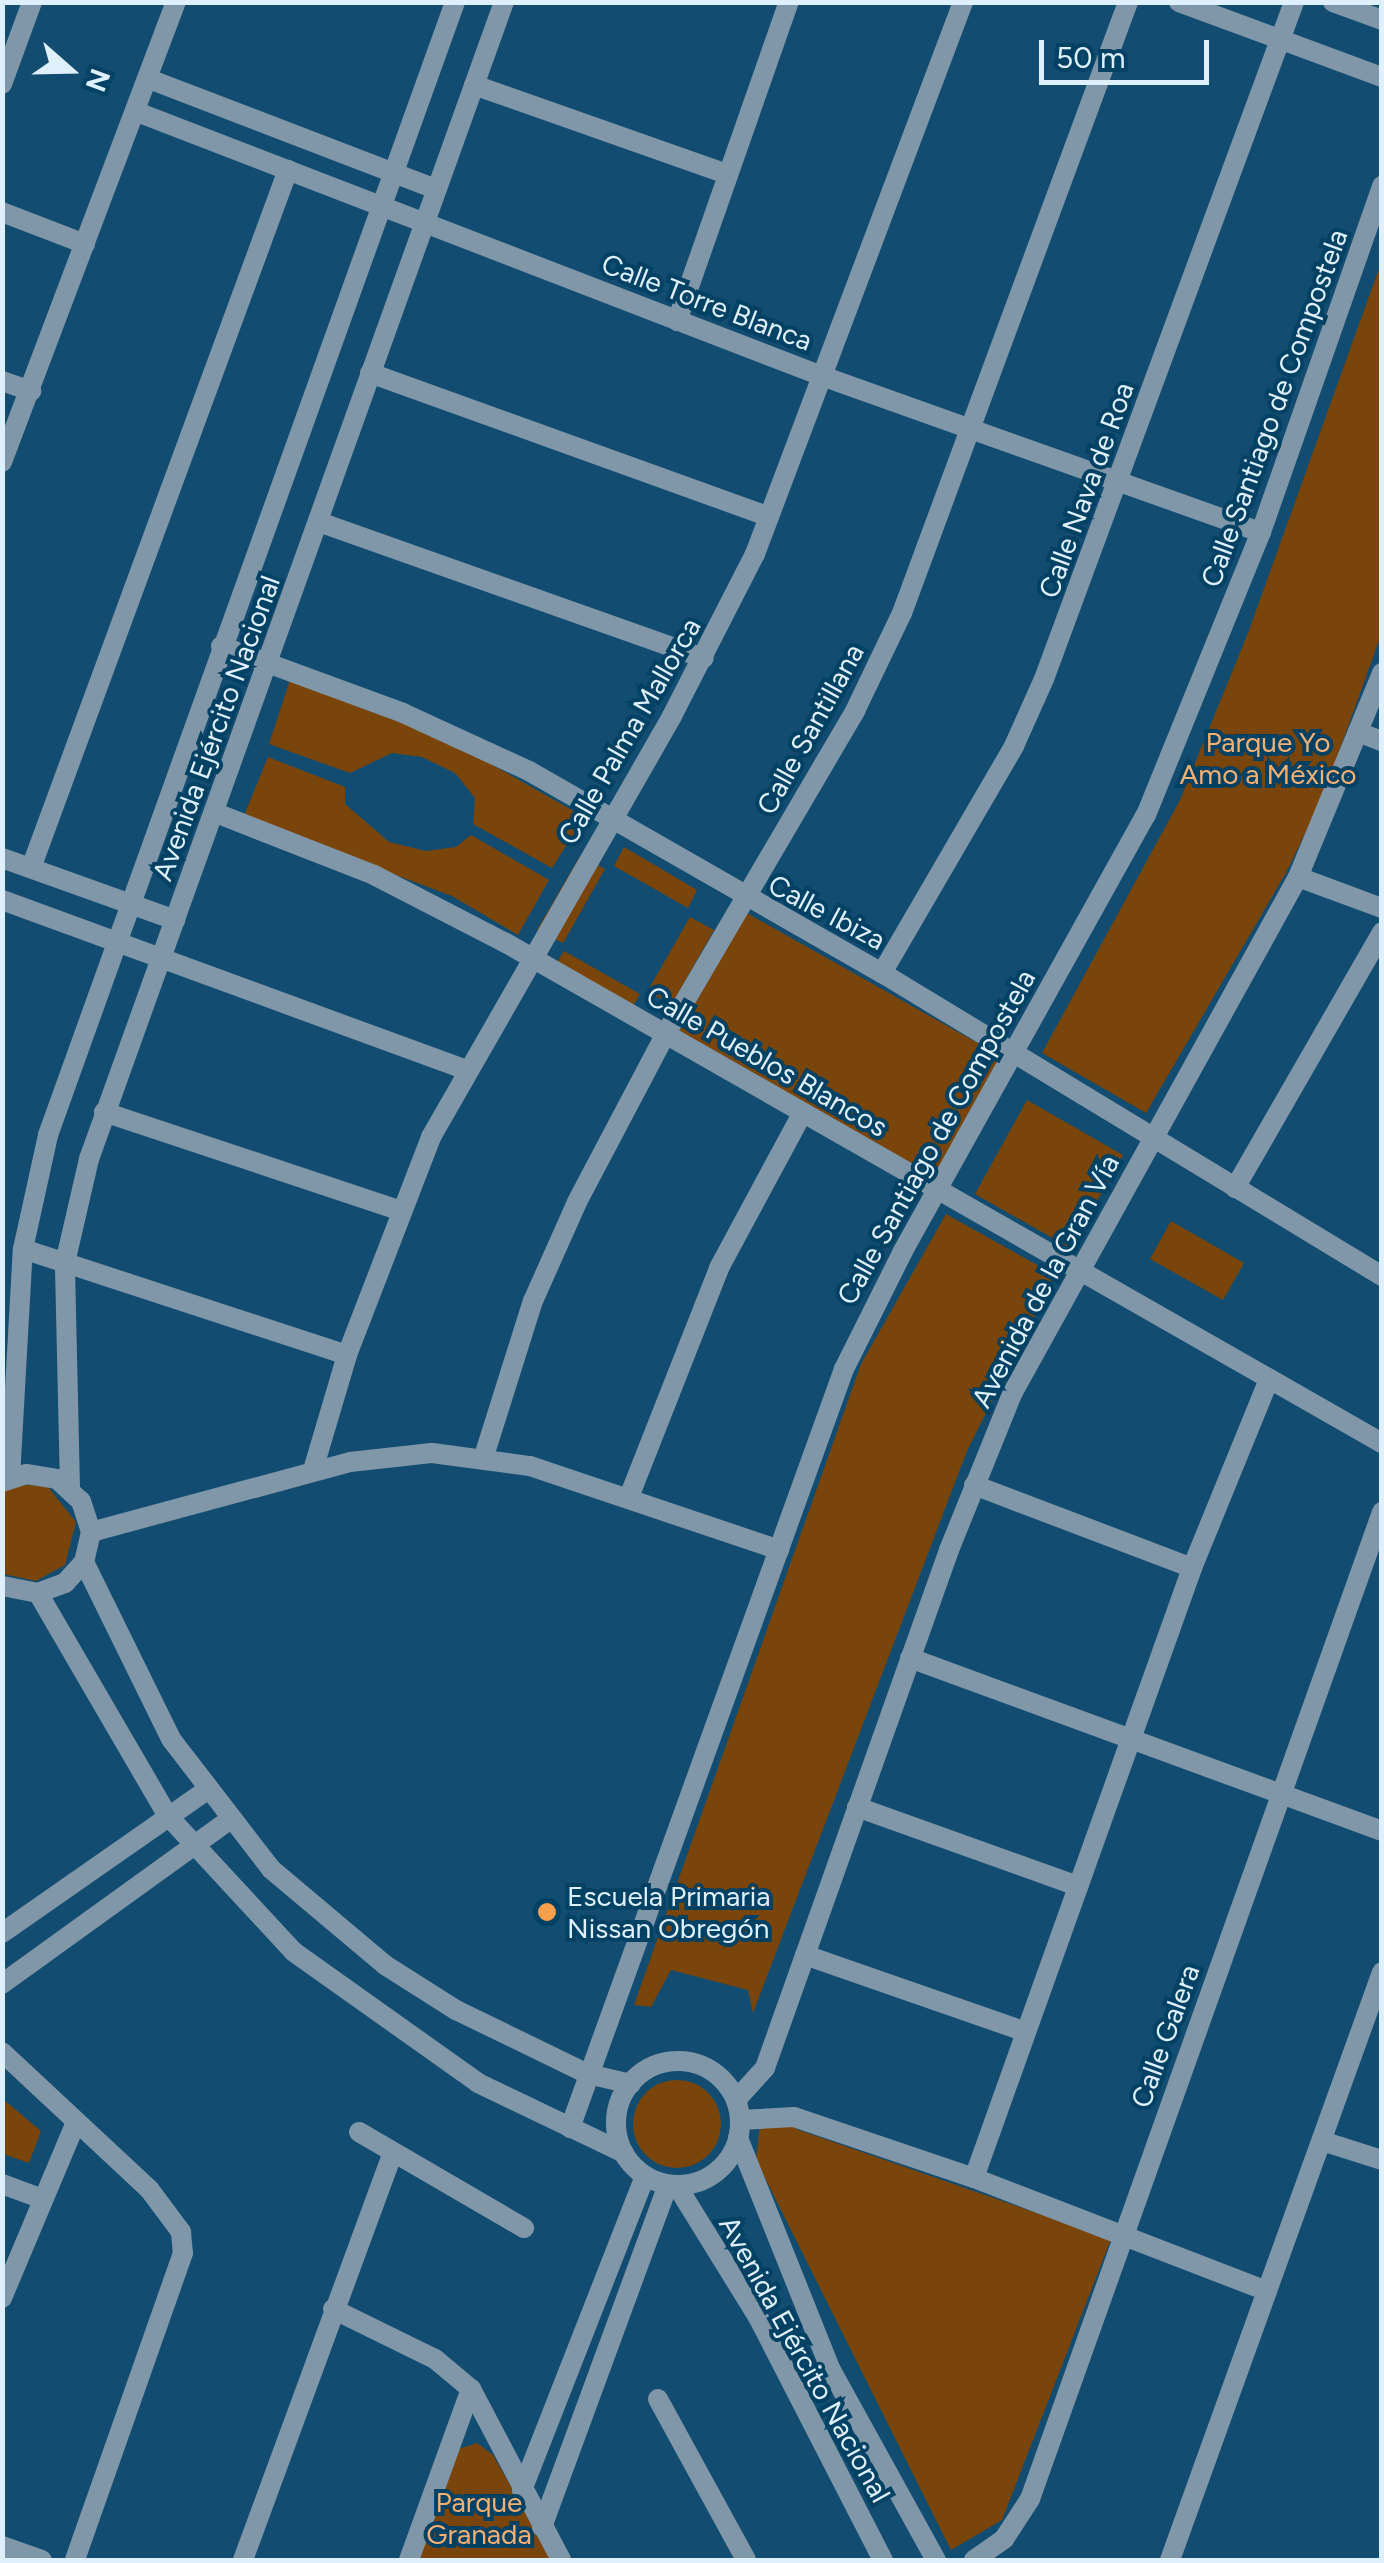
<!DOCTYPE html>
<html>
<head>
<meta charset="utf-8">
<style>
	body { margin:0 }
	#map { position:relative; width:1384px; height:2563px; overflow:hidden; background:#124c70; font-family:Figtree,sans-serif }
	div>[style] { position:absolute }
	.green>* { inset:0; background:#79450a }
	.round { border-radius:50% }
	.minor>* { height:20px; margin:-10px; padding:0 10px; transform-origin:10px; border-radius:10px; background:#8097a9 }
	.tertiary>* { height:20px; margin:-10px; padding:0 10px; transform-origin:10px; border-radius:10px; background:#8097a9 }
	.tertiary>.ring { margin:-10px; padding:0; box-sizing:content-box; background:none; border:20px solid #8097a9; border-radius:50% }
	.dots>* { width:28px; height:28px; translate:-50% -50%; box-sizing:border-box; border:5px solid #014164; border-radius:50% }
	span { translate:-50% -50%; white-space:nowrap; text-align:center; line-height:1.15; -webkit-text-stroke:8px #014164; paint-order:stroke }
	.street-label { font-size:28px; color:#dff0fd }
	.park-label { font-size:28px; color:#f6b072 }
	.poi-label { font-size:28px; color:#dff0fd }
	.left { translate:0 -50%; text-align:left }
	.frame { position:absolute; inset:0; border:5px solid #dff0fd; pointer-events:none }
	.north { position:absolute; left:20px; top:20px; width:100px; height:100px; -webkit-text-stroke:8px #014164; paint-order:stroke; rotate:110deg; font-size:28px; font-weight:700; line-height:40px; text-align:center; color:#dff0fd }
	.north::after { content:''; display:block; margin:auto; width:35px; height:45px; background:#dff0fd; clip-path:polygon(50% 0,100% 100%,50% 72%,0 100%) }
	.scale { position:absolute; left:1039px; top:40px; width:170px; height:45px; box-sizing:border-box; border:5px solid #dff0fd; border-top:0; padding-left:12px; font-size:30px; line-height:35px; white-space:nowrap; color:#dff0fd; -webkit-text-stroke:8px #014164; paint-order:stroke }
</style>
</head>
<body>
<div id="map">
	<div class="green">
		<div style="clip-path:polygon(1381px 263px,1381px 635px,1323px 796px,1287px 871px,1146px 1113px,1042px 1053px,1180px 800px,1248px 633px)"></div>
		<div style="clip-path:polygon(290px 680px,454px 743px,584px 817px,552px 868px,473px 824px,475px 798px,455px 773px,422px 757px,392px 753px,350px 773px,269px 744px)"></div>
		<div style="clip-path:polygon(268px 757px,345px 787px,345px 804px,389px 842px,426px 851px,456px 847px,471px 835px,549px 880px,518px 935px,452px 896px,243px 818px)"></div>
		<div style="clip-path:polygon(624px 847px,697px 890px,688px 908px,614px 866px)"></div>
		<div style="clip-path:polygon(580px 856px,605px 869px,563px 943px,537px 930px)"></div>
		<div style="clip-path:polygon(745px 912px,1006px 1059px,939px 1179px,679px 1032px)"></div>
		<div style="clip-path:polygon(690px 917px,714px 930px,672px 1004px,647px 992px)"></div>
		<div style="clip-path:polygon(564px 951px,640px 994px,627px 1017px,550px 974px)"></div>
		<div style="clip-path:polygon(1027px 1100px,1123px 1155px,1070px 1248px,975px 1194px)"></div>
		<div style="clip-path:polygon(946px 1214px,1055px 1275px,967px 1451px,753px 2013px,748px 1990px,671px 1970px,651px 2007px,634px 2005px,861px 1364px)"></div>
		<div style="clip-path:polygon(1171px 1221px,1244px 1263px,1223px 1300px,1150px 1259px)"></div>
		<div style="clip-path:polygon(19px 1484px,48px 1487px,76px 1522px,65px 1565px,36px 1581px,3px 1574px,3px 1491px)"></div>
		<div class="round" style="left:633px;top:2080px;width:88px;height:88px"></div>
		<div style="clip-path:polygon(3px 2099px,41px 2131px,29px 2163px,3px 2154px)"></div>
		<div style="clip-path:polygon(778px 2114px,796px 2129px,1111px 2239px,1002px 2520px,951px 2550px,756px 2160px,760px 2123px)"></div>
		<div style="clip-path:polygon(477px 2443px,493px 2455px,553px 2560px,415px 2560px,459px 2449px)"></div>
	</div>
	<div class="minor">
		<div style="left:149px;top:79px;width:306px;rotate:21deg"></div>
		<div style="left:2px;top:84px;width:87px;rotate:-69.9deg"></div>
		<div style="left:474px;top:85px;width:268px;rotate:19.4deg"></div>
		<div style="left:137px;top:112px;width:734px;rotate:21.08deg"></div>
		<div style="left:822px;top:376px;width:466px;rotate:19.6deg"></div>
		<div style="left:2px;top:212px;width:89px;rotate:21.1deg"></div>
		<div style="left:677px;top:321px;width:338px;rotate:-70.7deg"></div>
		<div style="left:370px;top:373px;width:424px;rotate:19.8deg"></div>
		<div style="left:2px;top:381px;width:31px;rotate:19deg"></div>
		<div style="left:2px;top:462px;width:492px;rotate:-69.3deg"></div>
		<div style="left:319px;top:522px;width:408px;rotate:19.5deg"></div>
		<div style="left:221px;top:646px;width:194px;rotate:20.2deg"></div>
		<div style="left:403px;top:713px;width:139px;rotate:24.7deg"></div>
		<div style="left:529px;top:771px;width:407px;rotate:29.8deg"></div>
		<div style="left:882px;top:973px;width:585px;rotate:31.22deg"></div>
		<div style="left:1358px;top:732px;width:26px;rotate:21deg"></div>
		<div style="left:216px;top:813px;width:170px;rotate:21.4deg"></div>
		<div style="left:374px;top:875px;width:148px;rotate:27.3deg"></div>
		<div style="left:506px;top:943px;width:1009px;rotate:29.72deg"></div>
		<div style="left:2px;top:858px;width:184px;rotate:19.7deg"></div>
		<div style="left:31px;top:868px;width:744px;rotate:-69.79deg"></div>
		<div style="left:1298px;top:877px;width:90px;rotate:20.3deg"></div>
		<div style="left:2px;top:900px;width:493px;rotate:20.1deg"></div>
		<div style="left:882px;top:973px;width:263px;rotate:-59.8deg"></div>
		<div style="left:1014px;top:746px;width:73px;rotate:-65.9deg"></div>
		<div style="left:1044px;top:679px;width:722px;rotate:-69.73deg"></div>
		<div style="left:104px;top:1112px;width:311px;rotate:18.4deg"></div>
		<div style="left:1235px;top:1188px;width:295px;rotate:-60.1deg"></div>
		<div style="left:23px;top:1249px;width:341px;rotate:18.1deg"></div>
		<div style="left:484px;top:1456px;width:163px;rotate:-72.5deg"></div>
		<div style="left:533px;top:1301px;width:108px;rotate:-66deg"></div>
		<div style="left:577px;top:1202px;width:189px;rotate:-62.2deg"></div>
		<div style="left:665px;top:1035px;width:376px;rotate:-59.6deg"></div>
		<div style="left:855px;top:711px;width:109px;rotate:-64.4deg"></div>
		<div style="left:902px;top:613px;width:651px;rotate:-69.7deg"></div>
		<div style="left:313px;top:1470px;width:120px;rotate:-73.5deg"></div>
		<div style="left:347px;top:1355px;width:234px;rotate:-68.9deg"></div>
		<div style="left:431px;top:1137px;width:485px;rotate:-60.2deg"></div>
		<div style="left:672px;top:716px;width:182px;rotate:-62.9deg"></div>
		<div style="left:755px;top:554px;width:590px;rotate:-69.35deg"></div>
		<div style="left:974px;top:1485px;width:233px;rotate:20.8deg"></div>
		<div style="left:629px;top:1497px;width:246px;rotate:-68.5deg"></div>
		<div style="left:719px;top:1268px;width:175px;rotate:-61.7deg"></div>
		<div style="left:91px;top:1532px;width:268px;rotate:-15.1deg"></div>
		<div style="left:350px;top:1462px;width:82px;rotate:-6.3deg"></div>
		<div style="left:432px;top:1453px;width:99px;rotate:7.6deg"></div>
		<div style="left:530px;top:1466px;width:263px;rotate:18.6deg"></div>
		<div style="left:910px;top:1658px;width:503px;rotate:20.13deg"></div>
		<div style="left:857px;top:1807px;width:235px;rotate:19.7deg"></div>
		<div style="left:2px;top:1933px;width:250px;rotate:-34.9deg"></div>
		<div style="left:805px;top:1955px;width:231px;rotate:19.2deg"></div>
		<div style="left:2px;top:1984px;width:280px;rotate:-35.8deg"></div>
		<div style="left:2px;top:2052px;width:201px;rotate:43deg"></div>
		<div style="left:149px;top:2189px;width:54px;rotate:53.3deg"></div>
		<div style="left:181px;top:2232px;width:21px;rotate:85deg"></div>
		<div style="left:183px;top:2253px;width:325px;rotate:109.4deg"></div>
		<div style="left:736px;top:2100px;width:43px;rotate:-47.8deg"></div>
		<div style="left:765px;top:2068px;width:550px;rotate:-70.44deg"></div>
		<div style="left:949px;top:1550px;width:168px;rotate:-68deg"></div>
		<div style="left:1012px;top:1394px;width:591px;rotate:-61.05deg"></div>
		<div style="left:1298px;top:877px;width:221px;rotate:-67.6deg"></div>
		<div style="left:740px;top:2120px;width:54px;rotate:-3.2deg"></div>
		<div style="left:794px;top:2117px;width:190px;rotate:18.7deg"></div>
		<div style="left:974px;top:2178px;width:314px;rotate:21.1deg"></div>
		<div style="left:570px;top:2128px;width:807px;rotate:-70.15deg"></div>
		<div style="left:844px;top:1369px;width:132px;rotate:-63.4deg"></div>
		<div style="left:903px;top:1251px;width:499px;rotate:-60.9deg"></div>
		<div style="left:1146px;top:815px;width:305px;rotate:-67.9deg"></div>
		<div style="left:1261px;top:532px;width:367px;rotate:-70.7deg"></div>
		<div style="left:359px;top:2132px;width:191px;rotate:30.2deg"></div>
		<div style="left:1322px;top:2141px;width:63px;rotate:17.6deg"></div>
		<div style="left:974px;top:2178px;width:648px;rotate:-70.33deg"></div>
		<div style="left:1192px;top:1568px;width:204px;rotate:-67.8deg"></div>
		<div style="left:2px;top:2184px;width:40px;rotate:20.2deg"></div>
		<div style="left:2px;top:2298px;width:189px;rotate:-67.2deg"></div>
		<div style="left:333px;top:2309px;width:114px;rotate:26.1deg"></div>
		<div style="left:435px;top:2359px;width:47px;rotate:39.8deg"></div>
		<div style="left:471px;top:2389px;width:193px;rotate:62.2deg"></div>
		<div style="left:658px;top:2399px;width:183px;rotate:61.3deg"></div>
		<div style="left:522px;top:2490px;width:337px;rotate:-68.6deg"></div>
		<div style="left:542px;top:2527px;width:364px;rotate:-69.8deg"></div>
		<div style="left:2px;top:2546px;width:42px;rotate:19.3deg"></div>
		<div style="left:243px;top:2560px;width:432px;rotate:-69.8deg"></div>
		<div style="left:409px;top:2560px;width:182px;rotate:-70.1deg"></div>
		<div style="left:974px;top:2560px;width:37px;rotate:-35deg"></div>
		<div style="left:1004px;top:2539px;width:48px;rotate:-57deg"></div>
		<div style="left:1030px;top:2499px;width:1048px;rotate:-70.37deg"></div>
		<div style="left:1170px;top:2560px;width:625px;rotate:-70.17deg"></div>
	</div>
	<div class="tertiary">
		<div style="left:1179px;top:2px;width:216px;rotate:20.3deg"></div>
		<div style="left:1333px;top:2px;width:52px;rotate:20.2deg"></div>
		<div style="left:10px;top:1478px;width:229px;rotate:-86.8deg"></div>
		<div style="left:23px;top:1249px;width:117px;rotate:-77.6deg"></div>
		<div style="left:48px;top:1135px;width:1204px;rotate:-70.24deg"></div>
		<div style="left:2px;top:1482px;width:25px;rotate:-18deg"></div>
		<div style="left:26px;top:1474px;width:31px;rotate:9deg"></div>
		<div style="left:57px;top:1479px;width:33px;rotate:43deg"></div>
		<div style="left:81px;top:1501px;width:33px;rotate:72deg"></div>
		<div style="left:91px;top:1532px;width:31px;rotate:103deg"></div>
		<div style="left:84px;top:1562px;width:28px;rotate:132deg"></div>
		<div style="left:65px;top:1583px;width:29px;rotate:160deg"></div>
		<div style="left:38px;top:1593px;width:37px;rotate:-169deg"></div>
		<div style="left:70px;top:1488px;width:225px;rotate:-91.3deg"></div>
		<div style="left:65px;top:1263px;width:107px;rotate:-77deg"></div>
		<div style="left:89px;top:1159px;width:1229px;rotate:-70.27deg"></div>
		<div style="left:84px;top:1562px;width:197px;rotate:63.8deg"></div>
		<div style="left:171px;top:1739px;width:164px;rotate:52.4deg"></div>
		<div style="left:271px;top:1869px;width:149px;rotate:40.1deg"></div>
		<div style="left:385px;top:1965px;width:84px;rotate:32.4deg"></div>
		<div style="left:456px;top:2010px;width:147px;rotate:25.9deg"></div>
		<div style="left:588px;top:2074px;width:44px;rotate:13.1deg"></div>
		<div style="left:38px;top:1593px;width:258px;rotate:59.8deg"></div>
		<div style="left:168px;top:1816px;width:185px;rotate:47.2deg"></div>
		<div style="left:294px;top:1952px;width:226px;rotate:35.4deg"></div>
		<div style="left:478px;top:2083px;width:162px;rotate:25.6deg"></div>
		<div class="ring" style="left:616px;top:2061px;width:104px;height:104px"></div>
		<div style="left:738px;top:2138px;width:250px;rotate:68.2deg"></div>
		<div style="left:831px;top:2370px;width:217px;rotate:61.1deg"></div>
		<div style="left:677px;top:2186px;width:156px;rotate:58.3deg"></div>
		<div style="left:759px;top:2319px;width:271px;rotate:62.8deg"></div>
	</div>
	<div class="dots">
		<div style="left:547px;top:1912px;background:#f8a04b"></div>
	</div>
	<div class="street-label">
		<span style="left:707px;top:302px;rotate:21deg">Calle Torre Blanca</span>
		<span style="left:1274px;top:408px;rotate:-70deg">Calle Santiago de Compostela</span>
		<span style="left:1086px;top:490px;rotate:-70deg">Calle Nava de Roa</span>
		<span style="left:216px;top:728px;rotate:-70deg">Avenida Ejército Nacional</span>
		<span style="left:810px;top:729px;rotate:-61deg">Calle Santillana</span>
		<span style="left:629px;top:731px;rotate:-60deg">Calle Palma Mallorca</span>
		<span style="left:827px;top:912px;rotate:28deg">Calle Ibiza</span>
		<span style="left:767px;top:1061px;rotate:30deg">Calle Pueblos Blancos</span>
		<span style="left:936px;top:1137px;rotate:-61deg">Calle Santiago de Compostela</span>
		<span style="left:1045px;top:1281px;rotate:-62deg">Avenida de la Gran Vía</span>
		<span style="left:1165px;top:2036px;rotate:-70deg">Calle Galera</span>
		<span style="left:805px;top:2359px;rotate:61deg">Avenida Ejército Nacional</span>
	</div>
	<div class="park-label">
		<span style="left:1268px;top:758px">Parque Yo<br>Amo a México</span>
		<span style="left:479px;top:2518px">Parque<br>Granada</span>
	</div>
	<div class="poi-label">
		<span class="left" style="left:567px;top:1912px">Escuela Primaria<br>Nissan Obregón</span>
	</div>
	<div class="frame"></div>
	<div class="north">N</div>
	<div class="scale">50 m</div>
</div>
</body>
</html>
